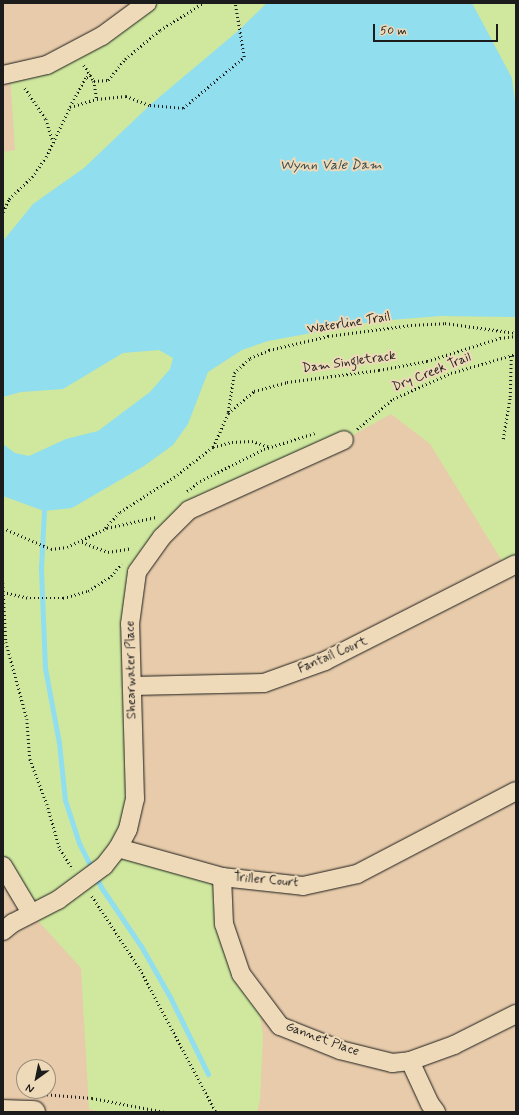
<!DOCTYPE html>
<html>
<head>
<meta charset="utf-8">
<style>
	body { margin:0 }
	#map { position:relative; width:519px; height:1115px; overflow:hidden; background:#e7cbaa; font-family:Mynerve,sans-serif }
	div>[style] { position:absolute }
	.green>* { inset:0; background:#cfe89e }
	.water>* { inset:0; background:#90deee }
	.stream>* { height:5px; margin:-2.5px; padding:0 2.5px; transform-origin:2.5px; border-radius:2.5px; background:#90deee }
	.path>* { height:2.5px; margin-top:-1.25px; transform-origin:0; background:repeating-linear-gradient(90deg,#1c1c1c 0 1px,transparent 0 4px) }
	.roads { filter:drop-shadow(0 0 1px #1c1c1c) drop-shadow(0 0 1px #1c1c1c) }
	.street>* { height:18px; margin:-9px; padding:0 9px; transform-origin:9px; border-radius:9px; background:#eed9b8 }
	.secondary>* { height:22px; margin:-11px; padding:0 11px; transform-origin:11px; border-radius:11px; background:#eed9b8 }
	span { translate:-50% -50%; white-space:nowrap; text-align:center; line-height:1.15; -webkit-text-stroke:4px #eed9b8; paint-order:stroke }
	.street-label { font-size:13px; color:#1c1c1c }
	.water-label { font-size:14px; color:#394c50; font-style:italic }
	.frame { position:absolute; inset:0; border:4px solid #1c1c1c; pointer-events:none }
	.north { position:absolute; left:16px; top:1059px; width:40px; height:40px; box-sizing:border-box; background:#eed9b8; border:1px solid #9a8d7a; border-radius:50%; rotate:213deg; font-size:11px; font-weight:700; line-height:16px; text-align:center; color:#1c1c1c }
	.north::after { content:''; display:block; margin:auto; width:14px; height:18px; background:#1c1c1c; clip-path:polygon(50% 0,100% 100%,50% 72%,0 100%) }
	.scale { position:absolute; left:373px; top:24px; width:125px; height:18px; box-sizing:border-box; border:2px solid #1c1c1c; border-top:0; padding-left:5px; font-size:12px; line-height:14px; white-space:nowrap; color:#1c1c1c; -webkit-text-stroke:3px #eed9b8; paint-order:stroke }
</style>
</head>
<body>
<div id="map">
	<div class="green">
		<div style="clip-path:polygon(147px 3px,516px 3px,516px 564px,507px 569px,430px 444px,391px 414px,344px 440px,189px 510px,137px 572px,135px 799px,119px 848px,222px 877px,224px 924px,258px 997px,263px 1036px,260px 1100px,257px 1112px,104px 1112px,89px 1109px,81px 968px,31px 913px,3px 866px,3px 152px,15px 150px,10px 73px,47px 65px)"></div>
	</div>
	<div class="water">
		<div style="clip-path:polygon(267px 3px,472px 3px,512px 78px,516px 109px,516px 317px,441px 316px,377px 321px,268px 341px,242px 350px,208px 372px,188px 424px,173px 445px,144px 466px,72px 508px,44px 511px,3px 496px,3px 444px,15px 453px,29px 456px,66px 439px,98px 431px,150px 392px,170px 369px,173px 358px,159px 350px,123px 353px,63px 389px,21px 392px,3px 397px,3px 241px,33px 204px,84px 168px,150px 105px,238px 31px)"></div>
	</div>
	<div class="stream">
		<div style="left:44px;top:511px;width:58px;rotate:93deg"></div>
		<div style="left:41px;top:569px;width:99px;rotate:87.7deg"></div>
		<div style="left:45px;top:668px;width:76px;rotate:79.4deg"></div>
		<div style="left:59px;top:743px;width:57px;rotate:84deg"></div>
		<div style="left:65px;top:800px;width:45px;rotate:72deg"></div>
		<div style="left:79px;top:843px;width:49px;rotate:63.4deg"></div>
		<div style="left:101px;top:887px;width:71px;rotate:55.9deg"></div>
		<div style="left:141px;top:946px;width:59px;rotate:60.4deg"></div>
		<div style="left:170px;top:997px;width:86px;rotate:63.7deg"></div>
	</div>
	<div class="path">
		<div style="left:84px;top:65px;width:19px;rotate:58deg"></div>
		<div style="left:94px;top:81px;width:18px;rotate:81deg"></div>
		<div style="left:91px;top:75px;width:6px;rotate:149deg"></div>
		<div style="left:86px;top:78px;width:33px;rotate:119deg"></div>
		<div style="left:70px;top:107px;width:28px;rotate:-17deg"></div>
		<div style="left:97px;top:99px;width:29px;rotate:-6deg"></div>
		<div style="left:126px;top:96px;width:26px;rotate:21deg"></div>
		<div style="left:150px;top:105px;width:33px;rotate:5deg"></div>
		<div style="left:183px;top:108px;width:80px;rotate:-39.9deg"></div>
		<div style="left:244px;top:57px;width:55px;rotate:-99.5deg"></div>
		<div style="left:94px;top:81px;width:14px;rotate:-4deg"></div>
		<div style="left:108px;top:80px;width:27px;rotate:-51deg"></div>
		<div style="left:125px;top:59px;width:45px;rotate:-39.6deg"></div>
		<div style="left:160px;top:30px;width:51px;rotate:-32.1deg"></div>
		<div style="left:25px;top:88px;width:37px;rotate:56deg"></div>
		<div style="left:46px;top:119px;width:21px;rotate:73deg"></div>
		<div style="left:3px;top:212px;width:14px;rotate:-65deg"></div>
		<div style="left:9px;top:199px;width:32px;rotate:-44deg"></div>
		<div style="left:32px;top:177px;width:24px;rotate:-55deg"></div>
		<div style="left:46px;top:157px;width:55px;rotate:-64.4deg"></div>
		<div style="left:228px;top:412px;width:39px;rotate:-81deg"></div>
		<div style="left:234px;top:373px;width:22px;rotate:-43deg"></div>
		<div style="left:250px;top:358px;width:21px;rotate:-23deg"></div>
		<div style="left:269px;top:350px;width:61px;rotate:-13.3deg"></div>
		<div style="left:328px;top:336px;width:84px;rotate:-7.5deg"></div>
		<div style="left:411px;top:325px;width:34px;rotate:-3deg"></div>
		<div style="left:445px;top:323px;width:72px;rotate:8deg"></div>
		<div style="left:357px;top:429px;width:47px;rotate:-39.8deg"></div>
		<div style="left:393px;top:399px;width:64px;rotate:-24.1deg"></div>
		<div style="left:451px;top:373px;width:68px;rotate:-16.3deg"></div>
		<div style="left:503px;top:439px;width:43px;rotate:-80.5deg"></div>
		<div style="left:510px;top:397px;width:42px;rotate:-88.6deg"></div>
		<div style="left:213px;top:447px;width:37px;rotate:-66deg"></div>
		<div style="left:228px;top:413px;width:34px;rotate:-40deg"></div>
		<div style="left:254px;top:391px;width:34px;rotate:-15deg"></div>
		<div style="left:287px;top:382px;width:93px;rotate:-7.4deg"></div>
		<div style="left:379px;top:370px;width:49px;rotate:-10.6deg"></div>
		<div style="left:427px;top:361px;width:77px;rotate:-17.5deg"></div>
		<div style="left:500px;top:338px;width:16px;rotate:-7deg"></div>
		<div style="left:187px;top:491px;width:16px;rotate:-38deg"></div>
		<div style="left:200px;top:481px;width:72px;rotate:-26.6deg"></div>
		<div style="left:264px;top:449px;width:53px;rotate:-17.4deg"></div>
		<div style="left:3px;top:528px;width:52px;rotate:23.6deg"></div>
		<div style="left:51px;top:549px;width:16px;rotate:-7deg"></div>
		<div style="left:67px;top:547px;width:44px;rotate:-25.4deg"></div>
		<div style="left:107px;top:528px;width:50px;rotate:-12.7deg"></div>
		<div style="left:105px;top:528px;width:22px;rotate:-47deg"></div>
		<div style="left:120px;top:512px;width:64px;rotate:-32.9deg"></div>
		<div style="left:174px;top:477px;width:49px;rotate:-37.6deg"></div>
		<div style="left:213px;top:447px;width:20px;rotate:-15deg"></div>
		<div style="left:232px;top:442px;width:20px;rotate:-3deg"></div>
		<div style="left:252px;top:441px;width:18px;rotate:19deg"></div>
		<div style="left:82px;top:542px;width:28px;rotate:21deg"></div>
		<div style="left:108px;top:552px;width:24px;rotate:-9deg"></div>
		<div style="left:3px;top:583px;width:59px;rotate:87.1deg"></div>
		<div style="left:6px;top:642px;width:80px;rotate:74.7deg"></div>
		<div style="left:27px;top:719px;width:40px;rotate:85.7deg"></div>
		<div style="left:30px;top:759px;width:48px;rotate:69.3deg"></div>
		<div style="left:47px;top:804px;width:47px;rotate:73.9deg"></div>
		<div style="left:60px;top:849px;width:24px;rotate:57deg"></div>
		<div style="left:3px;top:592px;width:28px;rotate:13deg"></div>
		<div style="left:30px;top:598px;width:33px"></div>
		<div style="left:63px;top:598px;width:26px;rotate:-16deg"></div>
		<div style="left:88px;top:591px;width:27px;rotate:-33deg"></div>
		<div style="left:111px;top:576px;width:16px;rotate:-50deg"></div>
		<div style="left:92px;top:896px;width:87px;rotate:56.7deg"></div>
		<div style="left:140px;top:969px;width:162px;rotate:62deg"></div>
		<div style="left:43px;top:1094px;width:49px;rotate:4.7deg"></div>
		<div style="left:92px;top:1098px;width:74px;rotate:10.9deg"></div>
	</div>
	<div class="roads">
		<div class="street">
			<div style="left:3px;top:75px;width:45px;rotate:-12.8deg"></div>
			<div style="left:47px;top:65px;width:62px;rotate:-27.8deg"></div>
			<div style="left:102px;top:36px;width:56px;rotate:-36.3deg"></div>
			<div style="left:133px;top:686px;width:131px;rotate:-1.3deg"></div>
			<div style="left:264px;top:683px;width:65px;rotate:-19.8deg"></div>
			<div style="left:325px;top:661px;width:214px;rotate:-26.9deg"></div>
			<div style="left:118px;top:848px;width:108px;rotate:15.6deg"></div>
			<div style="left:222px;top:877px;width:81px;rotate:6.3deg"></div>
			<div style="left:303px;top:886px;width:55px;rotate:-12.5deg"></div>
			<div style="left:357px;top:874px;width:179px;rotate:-27.6deg"></div>
			<div style="left:3px;top:866px;width:55px;rotate:59.2deg"></div>
			<div style="left:222px;top:877px;width:47px;rotate:87.6deg"></div>
			<div style="left:224px;top:924px;width:53px;rotate:71.2deg"></div>
			<div style="left:241px;top:974px;width:65px;rotate:53.1deg"></div>
			<div style="left:280px;top:1026px;width:65px;rotate:21.8deg"></div>
			<div style="left:340px;top:1050px;width:54px;rotate:14deg"></div>
			<div style="left:392px;top:1063px;width:18px;rotate:-6deg"></div>
			<div style="left:410px;top:1061px;width:47px;rotate:-20deg"></div>
			<div style="left:454px;top:1045px;width:69px;rotate:-26.6deg"></div>
			<div style="left:3px;top:931px;width:13px;rotate:-39deg"></div>
			<div style="left:13px;top:923px;width:51px;rotate:-27.1deg"></div>
			<div style="left:58px;top:900px;width:57px;rotate:-36.5deg"></div>
			<div style="left:104px;top:866px;width:23px;rotate:-52deg"></div>
			<div style="left:118px;top:848px;width:21px;rotate:-62deg"></div>
			<div style="left:128px;top:829px;width:31px;rotate:-77deg"></div>
			<div style="left:135px;top:799px;width:175px;rotate:-91.6deg"></div>
			<div style="left:130px;top:624px;width:52px;rotate:-82.3deg"></div>
			<div style="left:137px;top:572px;width:43px;rotate:-54.5deg"></div>
			<div style="left:162px;top:537px;width:38px;rotate:-45deg"></div>
			<div style="left:189px;top:510px;width:170px;rotate:-24.3deg"></div>
			<div style="left:410px;top:1061px;width:47px;rotate:65.1deg"></div>
			<div style="left:430px;top:1104px;width:10px;rotate:53deg"></div>
		</div>
		<div class="secondary">
			<div style="left:3px;top:1111px;width:31px;rotate:2deg"></div>
		</div>
	</div>
	<div class="street-label">
		<span style="left:349px;top:324px;rotate:-9deg">Waterline Trail</span>
		<span style="left:349px;top:363px;rotate:-8deg">Dam Singletrack</span>
		<span style="left:432px;top:373px;rotate:-22deg">Dry Creek Trail</span>
		<span style="left:333px;top:656px;rotate:-23deg">Fantail Court</span>
		<span style="left:132px;top:670px;rotate:-91deg">Shearwater Place</span>
		<span style="left:266px;top:881px;rotate:5deg">Triller Court</span>
		<span style="left:322px;top:1040px;rotate:20deg">Gannet Place</span>
	</div>
	<div class="water-label">
		<span style="left:331px;top:165px">Wynn Vale Dam</span>
	</div>
	<div class="frame"></div>
	<div class="north">N</div>
	<div class="scale">50 m</div>
</div>
</body>
</html>
